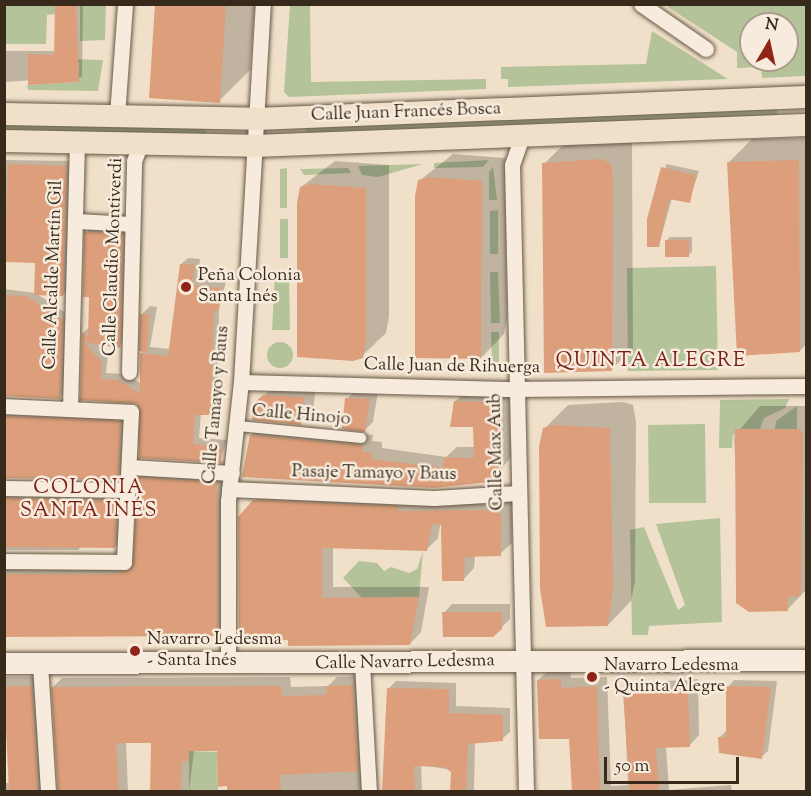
<!DOCTYPE html>
<html>
<head>
<meta charset="utf-8">
<style>
	body { margin:0 }
	#map { position:relative; width:811px; height:796px; overflow:hidden; background:#f1e0c9; font-family:"Sorts Mill Goudy",serif }
	div>[style] { position:absolute }
	.green>* { inset:0; background:#b4c39a }
	.round { border-radius:50% }
	.shadow>* { inset:0; background:#0003 }
	.building>* { inset:0; background:#dd9f7b }
	.roads { filter:drop-shadow(0 0 2px #665846) drop-shadow(0 0 2px #665846) }
	.pedestrian>* { height:10px; margin:-5px; padding:0 5px; transform-origin:5px; border-radius:5px; background:#f6ebdc }
	.minor>* { height:15px; margin:-7.5px; padding:0 7.5px; transform-origin:7.5px; border-radius:7.5px; background:#f6ebdc }
	.secondary>* { height:21px; margin:-10.5px; padding:0 10.5px; transform-origin:10.5px; border-radius:10.5px; background:#f6ebdc }
	.primary>* { height:22px; margin:-11px; padding:0 11px; transform-origin:11px; border-radius:11px; background:#f1e0c9 }
	.dots>* { width:16px; height:16px; translate:-50% -50%; box-sizing:border-box; border:3px solid #f6ebdc; border-radius:50% }
	span { translate:-50% -50%; white-space:nowrap; text-align:center; line-height:1.15; -webkit-text-stroke:5px #f6ebdc; paint-order:stroke }
	.street-label { font-size:18px; color:#372a1b }
	.poi-label { font-size:18px; color:#372a1b }
	.left { translate:0 -50%; text-align:left }
	.neighbourhood-label { font-size:20px; color:#7a1f14; letter-spacing:1.5px }
	.frame { position:absolute; inset:0; border:6px solid #372a1b; pointer-events:none }
	.north { position:absolute; left:739px; top:12px; width:60px; height:60px; box-sizing:border-box; background:#f6ebdc; border:2px solid #aa9e8f; border-radius:50%; rotate:9deg; font-size:16px; font-weight:700; line-height:24px; text-align:center; color:#372a1b }
	.north::after { content:''; display:block; margin:auto; width:21px; height:27px; background:#8f2418; clip-path:polygon(50% 0,100% 100%,50% 72%,0 100%) }
	.scale { position:absolute; left:604px; top:757px; width:135px; height:27px; box-sizing:border-box; border:3px solid #372a1b; border-top:0; padding-left:8px; font-size:18px; line-height:21px; white-space:nowrap; color:#372a1b; -webkit-text-stroke:4px #f6ebdc; paint-order:stroke }
</style>
</head>
<body>
<div id="map">
	<div class="green">
		<div style="clip-path:polygon(4px 5px,55px 5px,55px 14px,47px 15px,46px 44px,5px 44px)"></div>
		<div style="clip-path:polygon(80px 5px,106px 5px,105px 40px,80px 41px)"></div>
		<div style="clip-path:polygon(290px 5px,310px 5px,311px 82px,486px 79px,486px 89px,289px 97px,284px 92px)"></div>
		<div style="clip-path:polygon(evenodd,665px 5px,806px 5px,806px 76px,762px 78px,761px 67px,737px 68px,737px 52px,665px 5px,751px 24px,787px 24px,787px 60px,751px 60px,751px 24px)"></div>
		<div style="clip-path:polygon(652px 31px,728px 79px,508px 87px,508px 79px,501px 79px,501px 67px,646px 64px)"></div>
		<div style="clip-path:polygon(64px 59px,103px 60px,98px 91px,28px 90px,27px 85px,78px 82px,79px 63px)"></div>
		<div style="clip-path:polygon(777px 108px,777px 116px,307px 136px,306px 128px)"></div>
		<div style="clip-path:polygon(5px 124px,206px 129px,206px 139px,5px 133px)"></div>
		<div style="clip-path:polygon(489px 160px,483px 167px,434px 168px,434px 163px)"></div>
		<div style="clip-path:polygon(423px 164px,378px 177px,362px 175px,358px 166px)"></div>
		<div style="clip-path:polygon(493px 167px,497px 200px,489px 200px,489px 172px)"></div>
		<div style="clip-path:polygon(287px 168px,287px 208px,280px 208px,280px 169px)"></div>
		<div style="clip-path:polygon(348px 168px,351px 173px,304px 175px,300px 169px)"></div>
		<div style="clip-path:polygon(498px 210px,498px 254px,490px 254px,490px 211px)"></div>
		<div style="clip-path:polygon(280px 219px,288px 219px,288px 258px,280px 258px)"></div>
		<div style="clip-path:polygon(716px 266px,718px 370px,628px 371px,627px 268px)"></div>
		<div style="clip-path:polygon(490px 272px,498px 272px,500px 323px,491px 323px)"></div>
		<div style="clip-path:polygon(275px 273px,289px 273px,290px 330px,272px 330px)"></div>
		<div style="clip-path:polygon(491px 332px,499px 332px,499px 366px,492px 362px)"></div>
		<div class="round" style="left:267px;top:342px;width:26px;height:26px"></div>
		<div style="clip-path:polygon(789px 399px,785px 408px,764px 418px,760px 429px,733px 435px,732px 448px,719px 448px,720px 400px)"></div>
		<div style="clip-path:polygon(797px 406px,797px 429px,775px 429px,776px 421px)"></div>
		<div style="clip-path:polygon(705px 424px,706px 503px,649px 503px,648px 425px)"></div>
		<div style="clip-path:polygon(720px 518px,722px 622px,649px 626px,648px 635px,632px 635px,630px 530px,644px 527px,678px 610px,685px 605px,656px 524px)"></div>
		<div style="clip-path:polygon(423px 551px,419px 597px,362px 598px,343px 578px,359px 561px,377px 563px,384px 571px,391px 567px,409px 573px,417px 569px)"></div>
		<div style="clip-path:polygon(189px 751px,217px 752px,218px 791px,189px 791px)"></div>
	</div>
	<div class="shadow">
		<div style="clip-path:polygon(56px 4px,83px 4px,82px 77px,4px 82px,4px 51px,56px 51px)"></div>
		<div style="clip-path:polygon(157px 4px,255px 4px,250px 70px,219px 101px)"></div>
		<div style="clip-path:polygon(806px 138px,806px 344px,800px 351px,729px 162px,752px 139px)"></div>
		<div style="clip-path:polygon(632px 141px,633px 348px,611px 370px,544px 164px,566px 142px)"></div>
		<div style="clip-path:polygon(453px 154px,505px 158px,507px 318px,504px 334px,481px 358px,419px 181px)"></div>
		<div style="clip-path:polygon(4px 160px,71px 161px,68px 289px,63px 295px,37px 294px,67px 314px,65px 392px,60px 397px,4px 395px,4px 289px,35px 293px,37px 262px,4px 261px)"></div>
		<div style="clip-path:polygon(335px 161px,389px 165px,389px 317px,386px 333px,362px 356px,301px 187px)"></div>
		<div style="clip-path:polygon(666px 164px,699px 171px,689px 202px,672px 198px,659px 245px)"></div>
		<div style="clip-path:polygon(92px 226px,128px 227px,126px 340px,119px 346px,96px 342px,108px 355px,106px 373px,125px 374px,142px 384px,142px 314px,150px 306px,157px 307px,150px 347px,170px 349px,181px 264px,188px 258px,200px 259px,198px 279px,226px 282px,219px 308px,217px 407px,201px 413px,199px 438px,227px 440px,220px 461px,140px 456px,138px 403px,81px 398px,83px 333px,90px 326px,91px 296px,86px 233px)"></div>
		<div style="clip-path:polygon(670px 237px,692px 237px,692px 252px,688px 255px,667px 240px)"></div>
		<div style="clip-path:polygon(277px 383px,316px 385px,313px 411px,301px 423px,255px 404px)"></div>
		<div style="clip-path:polygon(355px 391px,378px 391px,373px 422px,365px 430px,347px 399px)"></div>
		<div style="clip-path:polygon(466px 391px,509px 397px,511px 457px,501px 469px,434px 487px,251px 435px,262px 425px,373px 435px,372px 441px,382px 442px,382px 448px,446px 457px,457px 447px,475px 447px,474px 426px,455px 402px)"></div>
		<div style="clip-path:polygon(623px 402px,633px 405px,636px 422px,635px 581px,631px 601px,608px 625px,544px 429px,568px 405px)"></div>
		<div style="clip-path:polygon(760px 406px,806px 406px,806px 590px,787px 610px,742px 603px,734px 436px)"></div>
		<div style="clip-path:polygon(4px 408px,125px 416px,123px 473px,117px 479px,4px 477px)"></div>
		<div style="clip-path:polygon(145px 472px,222px 477px,223px 629px,218px 635px,4px 636px,4px 568px,133px 566px,139px 478px)"></div>
		<div style="clip-path:polygon(4px 488px,122px 495px,120px 542px,114px 547px,84px 544px,78px 550px,4px 550px)"></div>
		<div style="clip-path:polygon(266px 489px,503px 498px,512px 503px,512px 543px,500px 554px,475px 555px,474px 568px,463px 580px,441px 520px,438px 538px,426px 550px,333px 547px,333px 587px,429px 587px,421px 632px,410px 644px,290px 644px,255px 501px)"></div>
		<div style="clip-path:polygon(452px 604px,510px 604px,510px 619px,501px 628px,444px 613px)"></div>
		<div style="clip-path:polygon(570px 669px,571px 678px,607px 677px,611px 786px,628px 785px,624px 694px,635px 683px,698px 679px,699px 735px,689px 746px,666px 747px,669px 790px,731px 785px,732px 792px,573px 792px,570px 737px,538px 680px,549px 670px)"></div>
		<div style="clip-path:polygon(363px 676px,371px 792px,264px 792px,219px 750px,194px 750px,189px 792px,152px 792px,152px 741px,126px 741px,128px 792px,59px 792px,53px 687px,62px 678px,290px 677px,291px 687px,328px 686px,337px 677px)"></div>
		<div style="clip-path:polygon(4px 677px,41px 677px,47px 783px,57px 792px,4px 792px,4px 783px,10px 783px)"></div>
		<div style="clip-path:polygon(734px 680px,777px 681px,768px 751px,761px 757px,720px 737px,726px 731px,728px 687px)"></div>
		<div style="clip-path:polygon(396px 681px,456px 683px,456px 706px,510px 708px,510px 732px,502px 739px,475px 741px,474px 792px,452px 792px,452px 770px,421px 765px,422px 792px,384px 792px,389px 688px)"></div>
	</div>
	<div class="building">
		<div style="clip-path:polygon(55px 4px,76px 4px,79px 82px,28px 85px,28px 54px,54px 55px)"></div>
		<div style="clip-path:polygon(155px 4px,226px 4px,220px 103px,149px 98px)"></div>
		<div style="clip-path:polygon(600px 159px,611px 163px,613px 179px,612px 371px,544px 373px,542px 163px)"></div>
		<div style="clip-path:polygon(799px 160px,800px 352px,737px 356px,727px 162px)"></div>
		<div style="clip-path:polygon(8px 164px,67px 166px,63px 296px,34px 295px,35px 263px,5px 262px)"></div>
		<div style="clip-path:polygon(661px 167px,696px 175px,690px 203px,669px 199px,659px 247px,647px 247px,647px 219px)"></div>
		<div style="clip-path:polygon(429px 177px,482px 181px,481px 359px,415px 358px,415px 196px,418px 180px)"></div>
		<div style="clip-path:polygon(310px 184px,366px 188px,366px 342px,363px 358px,353px 361px,297px 357px,297px 203px,300px 187px)"></div>
		<div style="clip-path:polygon(84px 232px,123px 233px,120px 348px,84px 342px,102px 362px,101px 379px,118px 380px,140px 393px,140px 353px,168px 356px,180px 264px,195px 265px,192px 285px,221px 288px,219px 311px,214px 310px,211px 415px,195px 415px,193px 444px,221px 446px,221px 463px,139px 458px,137px 404px,80px 400px,82px 332px,88px 337px,89px 297px,83px 297px)"></div>
		<div style="clip-path:polygon(665px 240px,689px 240px,689px 257px,665px 257px)"></div>
		<div style="clip-path:polygon(7px 295px,27px 296px,63px 320px,60px 399px,4px 396px)"></div>
		<div style="clip-path:polygon(140px 314px,149px 314px,147px 352px,139px 351px)"></div>
		<div style="clip-path:polygon(263px 395px,304px 397px,301px 425px,252px 420px,254px 403px)"></div>
		<div style="clip-path:polygon(345px 398px,370px 399px,365px 432px,342px 429px)"></div>
		<div style="clip-path:polygon(454px 401px,491px 402px,499px 408px,501px 469px,490px 482px,434px 488px,242px 477px,250px 435px,363px 445px,362px 452px,372px 453px,372px 459px,443px 468px,444px 457px,474px 458px,473px 427px,450px 427px)"></div>
		<div style="clip-path:polygon(4px 416px,121px 421px,118px 480px,4px 478px)"></div>
		<div style="clip-path:polygon(553px 425px,610px 428px,613px 588px,608px 626px,546px 627px,540px 589px,539px 446px,543px 428px)"></div>
		<div style="clip-path:polygon(735px 429px,800px 429px,803px 434px,801px 596px,788px 597px,788px 611px,749px 612px,736px 603px)"></div>
		<div style="clip-path:polygon(138px 477px,217px 482px,218px 636px,4px 637px,4px 574px,115px 574px,132px 568px)"></div>
		<div style="clip-path:polygon(4px 498px,117px 500px,115px 548px,4px 547px)"></div>
		<div style="clip-path:polygon(253px 500px,397px 506px,398px 511px,496px 510px,501px 515px,501px 556px,465px 557px,464px 581px,442px 581px,441px 525px,432px 524px,427px 551px,322px 548px,322px 598px,419px 597px,410px 645px,288px 646px,288px 640px,239px 640px,238px 517px)"></div>
		<div style="clip-path:polygon(442px 612px,502px 612px,502px 629px,493px 637px,443px 637px)"></div>
		<div style="clip-path:polygon(561px 679px,561px 688px,597px 686px,600px 792px,572px 792px,569px 739px,539px 739px,537px 680px)"></div>
		<div style="clip-path:polygon(353px 685px,358px 771px,280px 775px,281px 792px,227px 792px,227px 786px,218px 787px,217px 751px,189px 751px,189px 761px,182px 761px,180px 792px,150px 792px,151px 743px,116px 743px,119px 792px,58px 792px,51px 687px,281px 686px,282px 696px,327px 695px,326px 686px)"></div>
		<div style="clip-path:polygon(14px 686px,32px 686px,38px 792px,9px 792px,4px 687px)"></div>
		<div style="clip-path:polygon(726px 686px,771px 687px,762px 759px,719px 753px,718px 737px,726px 737px)"></div>
		<div style="clip-path:polygon(387px 688px,449px 689px,449px 713px,503px 715px,503px 741px,468px 744px,466px 792px,450px 792px,451px 772px,444px 767px,414px 766px,415px 792px,382px 792px)"></div>
		<div style="clip-path:polygon(652px 688px,688px 688px,690px 747px,656px 748px,659px 792px,630px 792px,623px 693px)"></div>
	</div>
	<div class="roads">
		<div class="pedestrian">
			<div style="left:238px;top:426px;width:124px;rotate:5.6deg"></div>
		</div>
		<div class="minor">
			<div style="left:641px;top:4px;width:79px;rotate:34.7deg"></div>
			<div style="left:117px;top:116px;width:112px;rotate:-85.9deg"></div>
			<div style="left:522px;top:136px;width:31px;rotate:109deg"></div>
			<div style="left:512px;top:165px;width:627px;rotate:88.72deg"></div>
			<div style="left:75px;top:221px;width:57px;rotate:3deg"></div>
			<div style="left:129px;top:372px;width:211px;rotate:-88.6deg"></div>
			<div style="left:134px;top:161px;width:17px;rotate:-69deg"></div>
			<div style="left:241px;top:382px;width:274px;rotate:1.5deg"></div>
			<div style="left:515px;top:389px;width:291px;rotate:-0.6deg"></div>
			<div style="left:4px;top:406px;width:127px;rotate:2.7deg"></div>
			<div style="left:131px;top:412px;width:150px;rotate:92.7deg"></div>
			<div style="left:124px;top:562px;width:120px;rotate:-179.5deg"></div>
			<div style="left:70px;top:408px;width:265px;rotate:-88.5deg"></div>
			<div style="left:130px;top:467px;width:102px;rotate:3.4deg"></div>
			<div style="left:4px;top:488px;width:124px;rotate:0.9deg"></div>
			<div style="left:229px;top:489px;width:205px;rotate:2.5deg"></div>
			<div style="left:434px;top:498px;width:83px;rotate:-3.4deg"></div>
			<div style="left:362px;top:663px;width:129px;rotate:86.9deg"></div>
			<div style="left:40px;top:664px;width:128px;rotate:86.4deg"></div>
			<div style="left:228px;top:665px;width:164px;rotate:-90deg"></div>
			<div style="left:228px;top:501px;width:120px;rotate:-83.8deg"></div>
			<div style="left:241px;top:382px;width:379px;rotate:-86.7deg"></div>
		</div>
		<div class="secondary">
			<div style="left:4px;top:663px;width:802px;rotate:-0.21deg"></div>
		</div>
		<div class="primary">
			<div style="left:4px;top:114px;width:252px;rotate:1.1deg"></div>
			<div style="left:256px;top:119px;width:550px;rotate:-2.29deg"></div>
			<div style="left:4px;top:141px;width:250px;rotate:1.1deg"></div>
			<div style="left:254px;top:146px;width:552px;rotate:-2.18deg"></div>
		</div>
	</div>
	<div class="dots">
		<div style="left:186px;top:287px;background:#8f2418"></div>
		<div style="left:135px;top:651px;background:#8f2418"></div>
		<div style="left:592px;top:677px;background:#8f2418"></div>
	</div>
	<div class="street-label">
		<span style="left:406px;top:113px;rotate:-2deg">Calle Juan Francés Bosca</span>
		<span style="left:114px;top:257px;rotate:-88deg">Calle Claudio Montiverdi</span>
		<span style="left:54px;top:275px;rotate:-88deg">Calle Alcalde Martín Gil</span>
		<span style="left:452px;top:367px;rotate:1deg">Calle Juan de Rihuerga</span>
		<span style="left:217px;top:405px;rotate:-85deg">Calle Tamayo y Baus</span>
		<span style="left:301px;top:416px;rotate:5deg">Calle Hinojo</span>
		<span style="left:497px;top:452px;rotate:-91deg">Calle Max Aub</span>
		<span style="left:374px;top:474px;rotate:1deg">Pasaje Tamayo y Baus</span>
		<span style="left:405px;top:663px;rotate:-1deg">Calle Navarro Ledesma</span>
	</div>
	<div class="poi-label">
		<span class="left" style="left:198px;top:287px">Peña Colonia<br>Santa Inés</span>
		<span class="left" style="left:147px;top:651px">Navarro Ledesma<br>- Santa Inés</span>
		<span class="left" style="left:604px;top:677px">Navarro Ledesma<br>- Quinta Alegre</span>
	</div>
	<div class="neighbourhood-label">
		<span style="left:651px;top:361px">QUINTA ALEGRE</span>
		<span style="left:89px;top:500px">COLONIA<br>SANTA INÉS</span>
	</div>
	<div class="frame"></div>
	<div class="north">N</div>
	<div class="scale">50 m</div>
</div>
</body>
</html>
